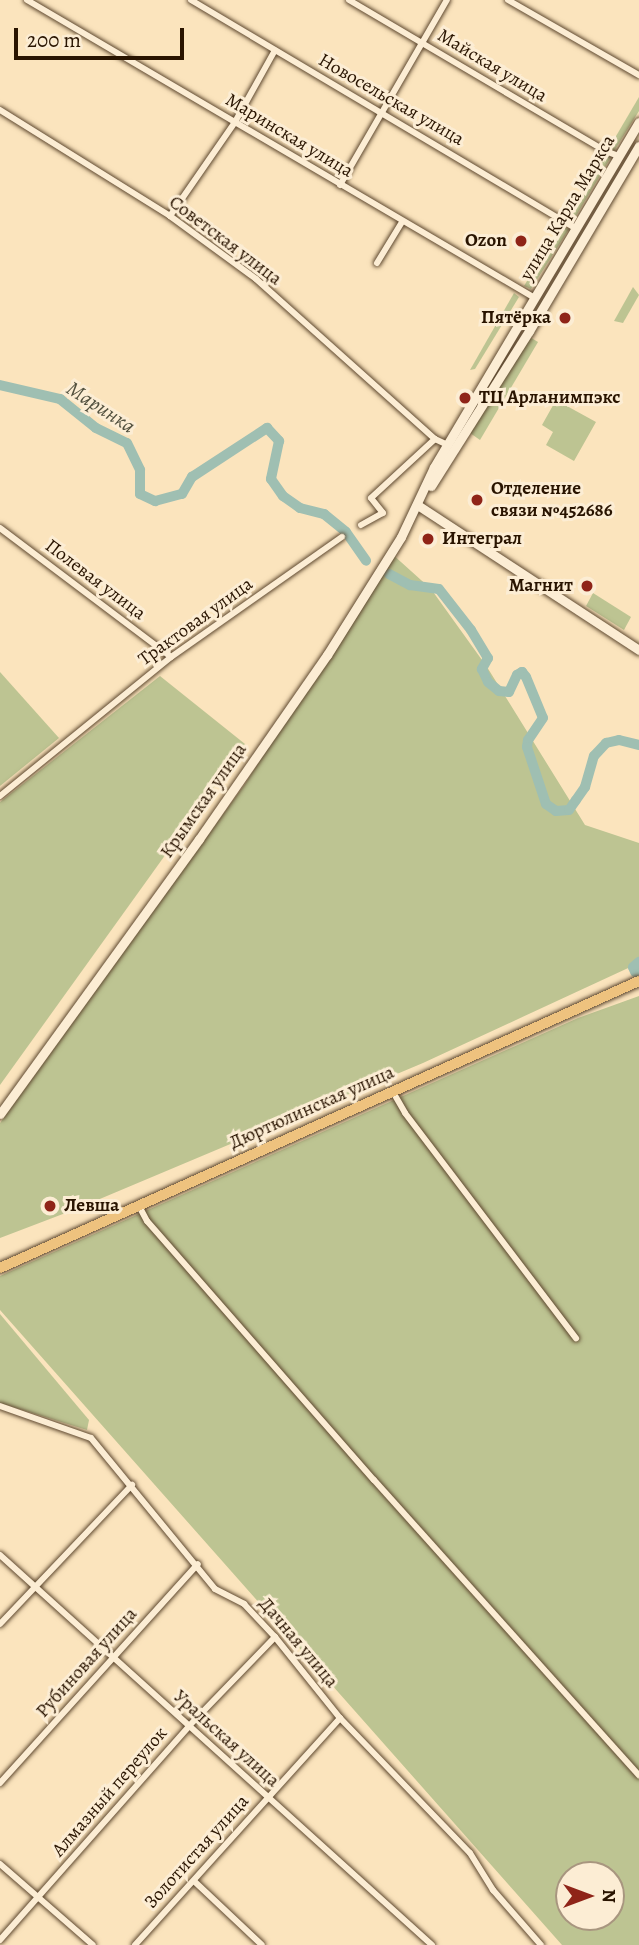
<!DOCTYPE html>
<html>
<head>
<meta charset="utf-8">
<style>
	body { margin:0 }
	#map { position:relative; width:639px; height:1945px; overflow:hidden; background:#fbe4bd; font-family:Alegreya,serif }
	div>[style] { position:absolute }
	.green>* { inset:0; background:#bdc492 }
	.river>* { height:10px; margin:-5px; padding:0 5px; transform-origin:5px; border-radius:5px; background:#9fbfb2 }
	.roads { filter:drop-shadow(0 0 2px #5e482f) drop-shadow(0 0 2px #5e482f) }
	.minor>* { height:6px; margin:-3px; padding:0 3px; transform-origin:3px; border-radius:3px; background:#fcedd4 }
	.secondary>* { height:9px; margin:-4.5px; padding:0 4.5px; transform-origin:4.5px; border-radius:4.5px; background:#fcedd4 }
	.primary>* { height:10px; margin:-5px; padding:0 5px; transform-origin:5px; border-radius:5px; background:#eec27e }
	.dots>* { width:19px; height:19px; translate:-50% -50%; box-sizing:border-box; border:4px solid #fcedd4; border-radius:50% }
	span { translate:-50% -50%; white-space:nowrap; text-align:center; line-height:1.15; -webkit-text-stroke:6px #fcedd4; paint-order:stroke }
	.street-label { font-size:19px; color:#291400 }
	.poi-label { font-size:19px; color:#291400; font-weight:700 }
	.right { translate:-100% -50%; text-align:right }
	.left { translate:0 -50%; text-align:left }
	.water-label { font-size:21px; color:#52503e; font-style:italic }
	.north { position:absolute; left:555px; top:1861px; width:70px; height:70px; box-sizing:border-box; background:#fcedd4; border:2px solid #a8967f; border-radius:50%; rotate:90deg; font-size:19px; font-weight:700; line-height:28px; text-align:center; color:#291400 }
	.north::after { content:''; display:block; margin:auto; width:24px; height:32px; background:#8f2418; clip-path:polygon(50% 0,100% 100%,50% 72%,0 100%) }
	.scale { position:absolute; left:14px; top:28px; width:170px; height:32px; box-sizing:border-box; border:4px solid #291400; border-top:0; padding-left:9px; font-size:21px; line-height:24px; white-space:nowrap; color:#291400; -webkit-text-stroke:5px #fcedd4; paint-order:stroke }
</style>
</head>
<body>
<div id="map">
	<div class="green">
		<div style="clip-path:polygon(639px 97px,639px 111px,614px 151px,609px 148px)"></div>
		<div style="clip-path:polygon(605px 155px,611px 157px,573px 221px,566px 214px,573px 210px)"></div>
		<div style="clip-path:polygon(560px 226px,569px 229px,531px 289px,524px 286px)"></div>
		<div style="clip-path:polygon(633px 287px,639px 295px,623px 323px,614px 321px)"></div>
		<div style="clip-path:polygon(514px 293px,519px 297px,475px 369px,470px 370px)"></div>
		<div style="clip-path:polygon(528px 336px,538px 342px,480px 440px,470px 433px)"></div>
		<div style="clip-path:polygon(556px 400px,596px 422px,574px 461px,546px 445px,553px 432px,542px 425px)"></div>
		<div style="clip-path:polygon(391px 553px,431px 589px,487px 667px,585px 825px,639px 843px,639px 963px,423px 1063px,76px 1209px,0 1238px,0 1123px,245px 784px)"></div>
		<div style="clip-path:polygon(593px 593px,631px 617px,624px 630px,586px 606px)"></div>
		<div style="clip-path:polygon(0 672px,59px 738px,0 786px)"></div>
		<div style="clip-path:polygon(160px 676px,245px 744px,0 1085px,0 802px)"></div>
		<div style="clip-path:polygon(evenodd,639px 996px,639px 1945px,562px 1945px,0 1310px,0 1276px,578px 1018px,639px 996px,569px 1875px,611px 1875px,611px 1917px,569px 1917px,569px 1875px)"></div>
		<div style="clip-path:polygon(0 1314px,89px 1420px,87px 1430px,0 1403px)"></div>
	</div>
	<div class="river">
		<div style="left:0;top:385px;width:62px;rotate:13.1deg"></div>
		<div style="left:60px;top:399px;width:46px;rotate:38.9deg"></div>
		<div style="left:96px;top:428px;width:34px;rotate:26deg"></div>
		<div style="left:127px;top:443px;width:30px;rotate:64deg"></div>
		<div style="left:140px;top:470px;width:24px;rotate:90deg"></div>
		<div style="left:140px;top:494px;width:17px;rotate:25deg"></div>
		<div style="left:155px;top:501px;width:28px;rotate:-15deg"></div>
		<div style="left:182px;top:494px;width:20px;rotate:-60deg"></div>
		<div style="left:192px;top:477px;width:90px;rotate:-33.2deg"></div>
		<div style="left:267px;top:428px;width:18px;rotate:47deg"></div>
		<div style="left:279px;top:441px;width:39px;rotate:102deg"></div>
		<div style="left:271px;top:479px;width:21px;rotate:55deg"></div>
		<div style="left:283px;top:496px;width:21px;rotate:35deg"></div>
		<div style="left:300px;top:508px;width:25px;rotate:14deg"></div>
		<div style="left:324px;top:514px;width:28px;rotate:39deg"></div>
		<div style="left:346px;top:532px;width:35px;rotate:55deg"></div>
		<div style="left:389px;top:574px;width:24px;rotate:28deg"></div>
		<div style="left:410px;top:585px;width:29px;rotate:8deg"></div>
		<div style="left:439px;top:589px;width:52px;rotate:52deg"></div>
		<div style="left:471px;top:630px;width:33px;rotate:59deg"></div>
		<div style="left:488px;top:658px;width:13px;rotate:119deg"></div>
		<div style="left:482px;top:669px;width:14px;rotate:65deg"></div>
		<div style="left:488px;top:682px;width:14px;rotate:39deg"></div>
		<div style="left:499px;top:691px;width:10px;rotate:6deg"></div>
		<div style="left:509px;top:692px;width:19px;rotate:-65deg"></div>
		<div style="left:517px;top:675px;width:6px;rotate:-31deg"></div>
		<div style="left:522px;top:672px;width:6px;rotate:51deg"></div>
		<div style="left:526px;top:677px;width:44px;rotate:67.5deg"></div>
		<div style="left:543px;top:718px;width:27px;rotate:124deg"></div>
		<div style="left:528px;top:740px;width:7px;rotate:98deg"></div>
		<div style="left:527px;top:747px;width:60px;rotate:71.6deg"></div>
		<div style="left:546px;top:804px;width:12px;rotate:35deg"></div>
		<div style="left:556px;top:811px;width:13px;rotate:-4deg"></div>
		<div style="left:569px;top:810px;width:12px;rotate:-55deg"></div>
		<div style="left:576px;top:800px;width:16px;rotate:-55deg"></div>
		<div style="left:585px;top:787px;width:32px;rotate:-74deg"></div>
		<div style="left:594px;top:756px;width:18px;rotate:-47deg"></div>
		<div style="left:606px;top:743px;width:13px;rotate:-13deg"></div>
		<div style="left:619px;top:740px;width:21px;rotate:14deg"></div>
		<div style="left:635px;top:972px;width:5px;rotate:-112deg"></div>
		<div style="left:633px;top:967px;width:8px;rotate:-40deg"></div>
	</div>
	<div class="roads">
		<div class="minor">
			<div style="left:27px;top:0;width:589px;rotate:30.4deg"></div>
			<div style="left:191px;top:0;width:447px;rotate:30.7deg"></div>
			<div style="left:349px;top:0;width:297px;rotate:30.5deg"></div>
			<div style="left:605px;top:151px;width:15px;rotate:20deg"></div>
			<div style="left:508px;top:0;width:151px;rotate:29.8deg"></div>
			<div style="left:0;top:110px;width:200px;rotate:31.9deg"></div>
			<div style="left:170px;top:216px;width:107px;rotate:36.2deg"></div>
			<div style="left:256px;top:279px;width:240px;rotate:41.8deg"></div>
			<div style="left:435px;top:439px;width:14px;rotate:25deg"></div>
			<div style="left:340px;top:185px;width:214px;rotate:-60deg"></div>
			<div style="left:170px;top:216px;width:114px;rotate:-55.3deg"></div>
			<div style="left:235px;top:122px;width:82px;rotate:-60.9deg"></div>
			<div style="left:377px;top:263px;width:48px;rotate:-58.6deg"></div>
			<div style="left:361px;top:525px;width:25px;rotate:-29deg"></div>
			<div style="left:383px;top:513px;width:19px;rotate:-129deg"></div>
			<div style="left:371px;top:498px;width:87px;rotate:-42.7deg"></div>
			<div style="left:0;top:528px;width:214px;rotate:37deg"></div>
			<div style="left:0;top:796px;width:220px;rotate:-39.1deg"></div>
			<div style="left:171px;top:657px;width:209px;rotate:-35.1deg"></div>
			<div style="left:393px;top:1092px;width:24px;rotate:60deg"></div>
			<div style="left:405px;top:1113px;width:283px;rotate:52.8deg"></div>
			<div style="left:139px;top:1206px;width:17px;rotate:62deg"></div>
			<div style="left:147px;top:1221px;width:344px;rotate:48.8deg"></div>
			<div style="left:374px;top:1480px;width:397px;rotate:48.1deg"></div>
			<div style="left:0;top:1406px;width:96px;rotate:19.4deg"></div>
			<div style="left:91px;top:1438px;width:195px;rotate:50.6deg"></div>
			<div style="left:215px;top:1589px;width:33px;rotate:27deg"></div>
			<div style="left:244px;top:1604px;width:45px;rotate:46.8deg"></div>
			<div style="left:275px;top:1637px;width:104px;rotate:51.3deg"></div>
			<div style="left:340px;top:1718px;width:187px;rotate:46.1deg"></div>
			<div style="left:470px;top:1853px;width:44px;rotate:58.1deg"></div>
			<div style="left:493px;top:1890px;width:73px;rotate:48.9deg"></div>
			<div style="left:0;top:1555px;width:582px;rotate:42.08deg"></div>
			<div style="left:0;top:1624px;width:192px;rotate:-46.5deg"></div>
			<div style="left:0;top:1783px;width:295px;rotate:-47.9deg"></div>
			<div style="left:0;top:1864px;width:123px;rotate:41.1deg"></div>
			<div style="left:194px;top:1881px;width:93px;rotate:43.3deg"></div>
			<div style="left:0;top:1940px;width:286px;rotate:-48.5deg"></div>
			<div style="left:189px;top:1726px;width:124px;rotate:-46deg"></div>
			<div style="left:135px;top:1945px;width:306px;rotate:-47.9deg"></div>
		</div>
		<div class="secondary">
			<div style="left:431px;top:486px;width:183px;rotate:-57.7deg"></div>
			<div style="left:529px;top:331px;width:215px;rotate:-59.3deg"></div>
			<div style="left:419px;top:506px;width:263px;rotate:33.2deg"></div>
			<div style="left:0;top:1114px;width:339px;rotate:-54.1deg"></div>
			<div style="left:199px;top:839px;width:224px;rotate:-55.2deg"></div>
			<div style="left:327px;top:655px;width:139px;rotate:-57.9deg"></div>
			<div style="left:401px;top:537px;width:77px;rotate:-64.8deg"></div>
			<div style="left:434px;top:467px;width:401px;rotate:-59.3deg"></div>
		</div>
		<div class="primary">
			<div style="left:0;top:1268px;width:700px;rotate:-24.19deg"></div>
		</div>
	</div>
	<div class="dots">
		<div style="left:521px;top:241px;background:#8f2418"></div>
		<div style="left:565px;top:318px;background:#8f2418"></div>
		<div style="left:465px;top:398px;background:#8f2418"></div>
		<div style="left:477px;top:500px;background:#8f2418"></div>
		<div style="left:428px;top:539px;background:#8f2418"></div>
		<div style="left:587px;top:586px;background:#8f2418"></div>
		<div style="left:50px;top:1206px;background:#8f2418"></div>
	</div>
	<div class="street-label">
		<span style="left:492px;top:66px;rotate:31deg">Майская улица</span>
		<span style="left:391px;top:100px;rotate:30deg">Новосельская улица</span>
		<span style="left:289px;top:136px;rotate:31deg">Маринская улица</span>
		<span style="left:568px;top:208px;rotate:-59deg">улица Карла Маркса</span>
		<span style="left:225px;top:241px;rotate:37deg">Советская улица</span>
		<span style="left:95px;top:580px;rotate:37deg">Полевая улица</span>
		<span style="left:196px;top:622px;rotate:-36deg">Трактовая улица</span>
		<span style="left:204px;top:801px;rotate:-55deg">Крымская улица</span>
		<span style="left:312px;top:1108px;rotate:-24deg">Дюртюлинская улица</span>
		<span style="left:298px;top:1643px;rotate:50deg">Дачная улица</span>
		<span style="left:87px;top:1663px;rotate:-48deg">Рубиновая улица</span>
		<span style="left:226px;top:1739px;rotate:42deg">Уральская улица</span>
		<span style="left:110px;top:1792px;rotate:-49deg">Алмазный переулок</span>
		<span style="left:197px;top:1852px;rotate:-48deg">Золотистая улица</span>
	</div>
	<div class="poi-label">
		<span class="right" style="left:507px;top:241px">Ozon</span>
		<span class="right" style="left:551px;top:318px">Пятёрка</span>
		<span class="left" style="left:479px;top:398px">ТЦ Арланимпэкс</span>
		<span class="left" style="left:491px;top:500px">Отделение<br>связи №452686</span>
		<span class="left" style="left:442px;top:539px">Интеграл</span>
		<span class="right" style="left:573px;top:586px">Магнит</span>
		<span class="left" style="left:64px;top:1206px">Левша</span>
	</div>
	<div class="water-label">
		<span style="left:101px;top:407px;rotate:33deg">Маринка</span>
	</div>
	<div class="north">N</div>
	<div class="scale">200 m</div>
</div>
</body>
</html>
